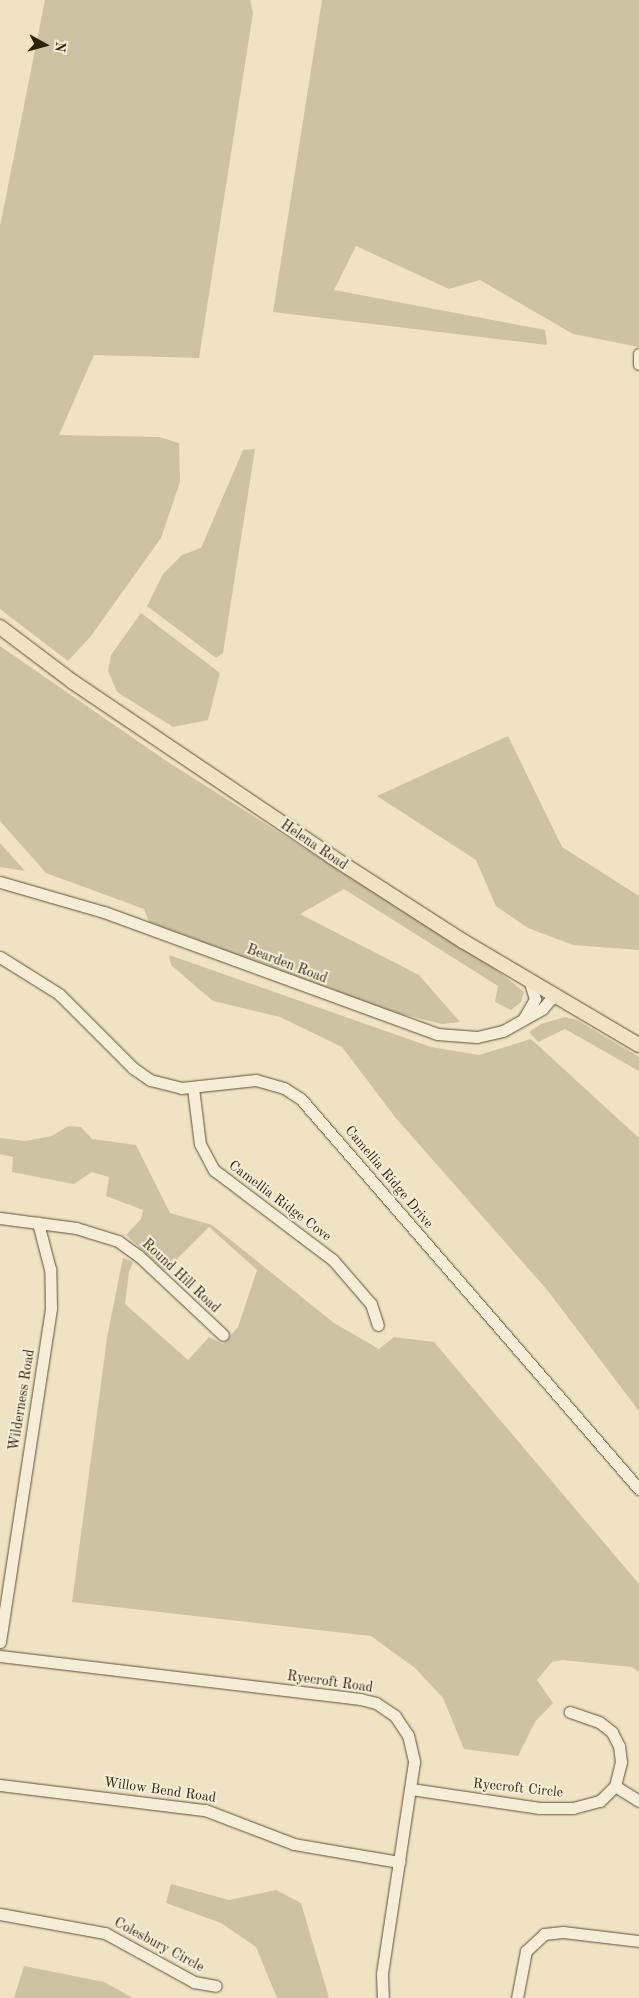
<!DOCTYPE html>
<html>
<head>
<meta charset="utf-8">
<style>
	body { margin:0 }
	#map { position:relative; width:639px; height:1998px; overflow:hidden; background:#efe3c3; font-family:"Old Standard TT",serif }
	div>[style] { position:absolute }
	.green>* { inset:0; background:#cec2a4 }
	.roads { filter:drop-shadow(0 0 1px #5f5038) drop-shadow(0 0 1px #5f5038) }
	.minor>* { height:11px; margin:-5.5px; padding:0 5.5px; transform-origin:5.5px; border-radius:5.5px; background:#f5edd8 }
	.major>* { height:14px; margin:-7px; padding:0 7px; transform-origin:7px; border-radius:7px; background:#efe3c3 }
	span { translate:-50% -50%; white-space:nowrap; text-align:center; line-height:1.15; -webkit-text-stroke:4px #f5edd8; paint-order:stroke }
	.street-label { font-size:14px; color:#2f1f0a }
	.north { position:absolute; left:20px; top:20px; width:50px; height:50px; -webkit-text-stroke:4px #f5edd8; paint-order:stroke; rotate:97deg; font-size:14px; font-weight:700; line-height:20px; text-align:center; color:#2f1f0a }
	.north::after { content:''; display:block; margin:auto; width:18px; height:22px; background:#2f1f0a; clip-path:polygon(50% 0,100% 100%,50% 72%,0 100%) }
</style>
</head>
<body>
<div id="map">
	<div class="green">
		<div style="clip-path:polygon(45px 0,250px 0,253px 13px,199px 358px,94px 355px,59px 435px,159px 437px,179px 443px,180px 482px,161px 538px,91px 636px,68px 661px,0 609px,0 226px)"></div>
		<div style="clip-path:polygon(322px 0,639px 0,639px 347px,573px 334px,480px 280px,449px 289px,356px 246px,334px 290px,545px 330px,547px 345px,273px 312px)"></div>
		<div style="clip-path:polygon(255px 449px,223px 653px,216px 658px,147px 606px,163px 574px,182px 555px,201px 548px,243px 450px)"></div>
		<div style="clip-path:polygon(141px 613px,220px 673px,208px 720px,173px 727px,117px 692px,108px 671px,111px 655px)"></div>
		<div style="clip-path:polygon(0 646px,168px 762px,498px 971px,524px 992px,521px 1002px,511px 1010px,495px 1002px,498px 986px,344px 889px,300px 914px,419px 975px,460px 1022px,442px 1024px,397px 1013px,149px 922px,144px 909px,46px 873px,0 821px)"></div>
		<div style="clip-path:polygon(508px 736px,562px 847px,639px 896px,639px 950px,573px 945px,528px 928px,496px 906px,476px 860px,377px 796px)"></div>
		<div style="clip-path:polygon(0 843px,25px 871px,0 867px)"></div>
		<div style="clip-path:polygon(169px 955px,431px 1047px,479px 1055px,531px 1039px,639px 1138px,639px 1411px,548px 1291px,395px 1117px,342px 1047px,280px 1017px,213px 1001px,171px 965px)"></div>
		<div style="clip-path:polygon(565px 1017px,577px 1020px,639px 1057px,639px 1071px,565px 1029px,538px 1042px,529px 1032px,541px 1024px)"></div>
		<div style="clip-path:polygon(68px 1126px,81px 1127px,92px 1139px,136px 1145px,170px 1213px,212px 1225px,334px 1323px,379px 1349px,394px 1337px,434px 1342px,639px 1584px,639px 1672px,632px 1667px,562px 1660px,552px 1662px,537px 1680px,553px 1703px,535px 1722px,518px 1756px,464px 1749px,443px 1698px,415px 1668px,371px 1636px,72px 1602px,107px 1338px,123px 1258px,133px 1262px,129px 1272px,125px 1304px,188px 1360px,209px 1337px,223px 1344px,238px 1327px,257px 1270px,209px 1227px,165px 1271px,126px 1235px,141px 1219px,143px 1210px,106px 1196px,109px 1177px,92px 1172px,74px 1184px,12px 1172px,13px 1157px,0 1154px,0 1138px,25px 1141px,52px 1136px)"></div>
		<div style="clip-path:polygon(171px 1884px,229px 1900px,276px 1890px,301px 1903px,329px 1998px,277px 1998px,256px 1947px,221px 1923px,166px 1903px)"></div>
		<div style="clip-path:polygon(24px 1966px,104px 1982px,133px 1998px,14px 1998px)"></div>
	</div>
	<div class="roads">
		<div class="minor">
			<div style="left:639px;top:354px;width:10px;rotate:90deg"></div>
			<div style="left:0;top:882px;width:108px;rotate:16.1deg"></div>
			<div style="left:104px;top:912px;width:355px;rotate:20.1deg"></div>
			<div style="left:437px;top:1034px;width:40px;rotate:4.3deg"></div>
			<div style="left:477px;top:1037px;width:27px;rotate:-13deg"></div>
			<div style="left:503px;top:1031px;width:45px;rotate:-29.4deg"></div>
			<div style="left:542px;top:1009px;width:20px;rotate:-49deg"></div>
			<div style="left:0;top:957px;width:70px;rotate:32.1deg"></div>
			<div style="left:59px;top:994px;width:105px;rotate:45deg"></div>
			<div style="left:133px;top:1068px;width:21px;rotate:35deg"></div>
			<div style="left:150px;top:1080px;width:32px;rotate:14deg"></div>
			<div style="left:181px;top:1088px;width:75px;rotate:-6.1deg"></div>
			<div style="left:256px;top:1080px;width:29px;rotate:16deg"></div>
			<div style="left:284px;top:1088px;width:20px;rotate:33deg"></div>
			<div style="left:301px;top:1099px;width:516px;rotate:49.09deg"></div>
			<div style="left:524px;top:1018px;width:22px;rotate:-60deg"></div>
			<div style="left:535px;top:999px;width:21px;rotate:-107deg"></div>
			<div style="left:193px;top:1088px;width:56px;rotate:82.9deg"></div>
			<div style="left:200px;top:1144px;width:30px;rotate:62deg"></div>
			<div style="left:214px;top:1170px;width:149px;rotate:37.1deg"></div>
			<div style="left:333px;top:1260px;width:58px;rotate:49.2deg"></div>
			<div style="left:371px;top:1304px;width:22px;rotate:72deg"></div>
			<div style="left:0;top:1218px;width:77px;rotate:7.5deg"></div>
			<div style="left:76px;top:1228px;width:44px;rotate:17.2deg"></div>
			<div style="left:118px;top:1241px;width:26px;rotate:36deg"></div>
			<div style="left:139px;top:1256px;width:115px;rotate:43.2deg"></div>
			<div style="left:0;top:1642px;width:338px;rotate:-81.3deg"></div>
			<div style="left:51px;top:1308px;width:39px;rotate:-91deg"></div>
			<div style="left:50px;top:1269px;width:48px;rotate:-104.6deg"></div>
			<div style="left:0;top:1656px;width:363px;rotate:6.8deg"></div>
			<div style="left:360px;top:1699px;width:16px;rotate:14deg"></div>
			<div style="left:376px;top:1703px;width:23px;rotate:34deg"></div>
			<div style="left:395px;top:1716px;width:23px;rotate:56deg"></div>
			<div style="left:408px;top:1735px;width:28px;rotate:77deg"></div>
			<div style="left:414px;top:1762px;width:214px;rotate:98.6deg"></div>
			<div style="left:382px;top:1974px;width:24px;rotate:88deg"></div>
			<div style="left:0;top:1785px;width:207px;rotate:7deg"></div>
			<div style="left:205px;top:1810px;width:95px;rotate:20.9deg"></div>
			<div style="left:294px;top:1844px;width:107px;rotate:9.7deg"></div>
			<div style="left:615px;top:1786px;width:28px;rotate:32deg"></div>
			<div style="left:411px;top:1789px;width:130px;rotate:8.4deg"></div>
			<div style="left:540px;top:1808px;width:33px"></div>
			<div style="left:573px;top:1808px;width:28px;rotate:-15deg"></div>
			<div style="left:600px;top:1801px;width:21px;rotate:-45deg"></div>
			<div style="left:615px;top:1786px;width:25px;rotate:-76deg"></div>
			<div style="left:621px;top:1762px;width:16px;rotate:-97deg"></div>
			<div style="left:619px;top:1746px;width:16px;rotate:-117deg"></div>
			<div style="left:612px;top:1732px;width:16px;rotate:-142deg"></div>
			<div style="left:599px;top:1722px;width:31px;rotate:-161deg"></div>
			<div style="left:0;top:1914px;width:107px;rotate:10.3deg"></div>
			<div style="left:105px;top:1933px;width:102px;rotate:28.8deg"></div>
			<div style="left:194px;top:1982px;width:22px;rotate:10deg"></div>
			<div style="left:517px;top:1998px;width:48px;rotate:-79.2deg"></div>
			<div style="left:526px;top:1951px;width:25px;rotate:-43deg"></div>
			<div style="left:544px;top:1934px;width:19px;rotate:-6deg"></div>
			<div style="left:563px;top:1932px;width:77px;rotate:6.8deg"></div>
		</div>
		<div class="major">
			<div style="left:0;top:627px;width:91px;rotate:37deg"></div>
			<div style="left:73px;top:682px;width:313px;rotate:34deg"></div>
			<div style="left:332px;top:857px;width:156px;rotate:32.7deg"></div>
			<div style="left:463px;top:941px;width:204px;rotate:30.6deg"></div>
		</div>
	</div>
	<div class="street-label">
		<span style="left:314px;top:845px;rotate:34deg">Helena Road</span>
		<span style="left:287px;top:964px;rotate:21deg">Bearden Road</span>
		<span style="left:389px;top:1177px;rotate:50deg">Camellia Ridge Drive</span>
		<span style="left:280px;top:1201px;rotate:37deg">Camellia Ridge Cove</span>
		<span style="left:181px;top:1276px;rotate:43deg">Round Hill Road</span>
		<span style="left:22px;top:1400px;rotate:-81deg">Wilderness Road</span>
		<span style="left:330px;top:1682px;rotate:8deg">Ryecroft Road</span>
		<span style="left:518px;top:1788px;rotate:6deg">Ryecroft Circle</span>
		<span style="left:160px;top:1790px;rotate:8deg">Willow Bend Road</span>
		<span style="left:159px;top:1945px;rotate:28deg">Colesbury Circle</span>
	</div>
	<div class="north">N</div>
</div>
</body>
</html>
